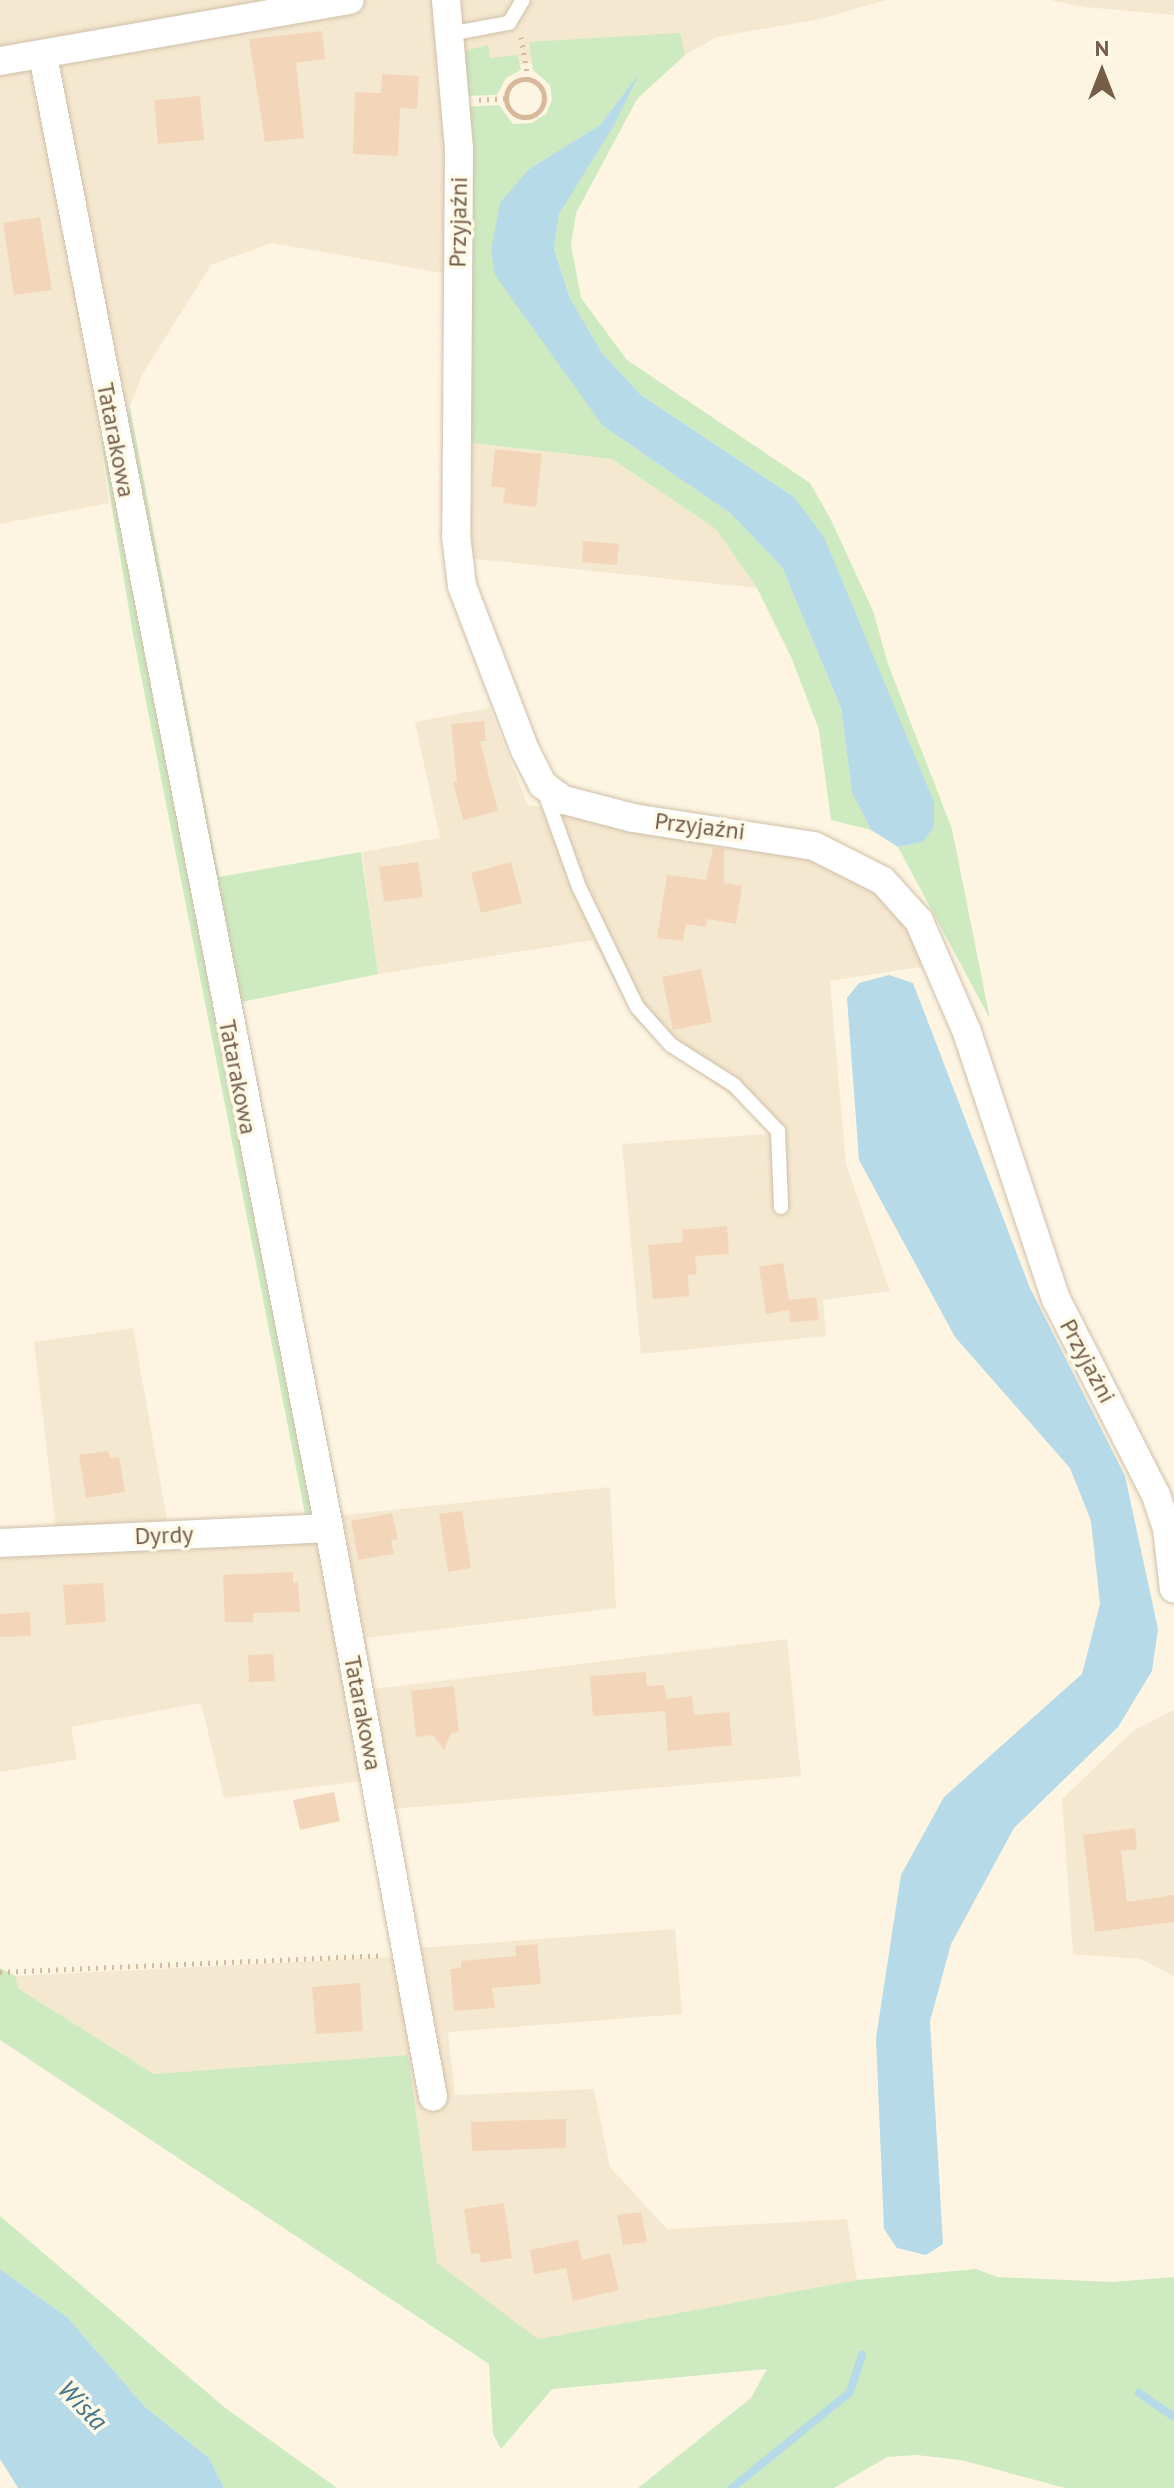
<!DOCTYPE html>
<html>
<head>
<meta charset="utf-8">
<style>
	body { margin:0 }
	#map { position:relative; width:1174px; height:2488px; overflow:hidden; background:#fdf5e2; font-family:"PT Sans",sans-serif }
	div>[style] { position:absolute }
	.residential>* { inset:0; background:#f5e8d0 }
	.green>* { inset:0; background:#cdeac0 }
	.water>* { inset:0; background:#b6dae7 }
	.stream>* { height:8px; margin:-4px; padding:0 4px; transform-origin:4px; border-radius:4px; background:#b6dae7 }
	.building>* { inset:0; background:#f3d6b9 }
	.path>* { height:5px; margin-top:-2.5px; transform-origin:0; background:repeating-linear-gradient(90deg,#d8b99c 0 2px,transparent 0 8px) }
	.path>.ring { margin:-2.5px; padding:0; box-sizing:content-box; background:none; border:5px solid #d8b99c; border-radius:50% }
	.roads { filter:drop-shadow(0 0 2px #d0c0ab) drop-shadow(0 0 2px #d0c0ab) }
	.service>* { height:14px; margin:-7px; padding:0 7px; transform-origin:7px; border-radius:7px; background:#fff }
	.minor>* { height:28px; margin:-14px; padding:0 14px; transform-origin:14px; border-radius:14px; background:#fff }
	span { translate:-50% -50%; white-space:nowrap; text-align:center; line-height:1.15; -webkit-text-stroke:7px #fff9e8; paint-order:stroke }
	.street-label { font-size:24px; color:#755d48 }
	.water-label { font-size:26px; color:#417589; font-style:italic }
	.north { position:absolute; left:1062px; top:32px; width:80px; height:80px; -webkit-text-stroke:6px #fff9e8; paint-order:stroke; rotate:0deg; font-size:22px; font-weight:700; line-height:32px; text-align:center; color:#755d48 }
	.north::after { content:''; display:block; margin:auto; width:28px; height:36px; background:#755d48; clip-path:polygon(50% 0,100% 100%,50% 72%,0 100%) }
</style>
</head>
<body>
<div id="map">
	<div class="residential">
		<div style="clip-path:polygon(0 0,886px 0,820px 19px,717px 37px,685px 55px,445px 68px,448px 274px,272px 243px,211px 265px,143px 373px,122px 426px,99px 431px,109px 503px,0 524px)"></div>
		<div style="clip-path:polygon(1050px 0,1174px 0,1174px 15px,1085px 7px)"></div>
		<div style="clip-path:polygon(464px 442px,612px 459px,716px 529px,757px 588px,467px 558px)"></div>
		<div style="clip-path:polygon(489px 708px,528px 805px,800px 850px,860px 878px,903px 919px,927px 966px,830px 981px,846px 1164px,890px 1291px,823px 1300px,826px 1336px,641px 1354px,622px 1144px,769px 1134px,742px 1103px,667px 1050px,635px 1020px,593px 940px,378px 974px,362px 852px,440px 838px,415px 722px)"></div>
		<div style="clip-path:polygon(133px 1328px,168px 1525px,306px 1519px,610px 1487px,616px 1608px,366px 1638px,374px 1689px,787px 1639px,801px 1776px,391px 1809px,418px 1948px,675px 1929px,682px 2014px,448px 2032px,455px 2095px,594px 2089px,610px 2167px,667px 2229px,847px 2219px,857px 2280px,538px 2339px,437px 2263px,408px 2055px,154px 2074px,19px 1989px,15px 1976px,393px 1957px,361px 1781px,224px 1798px,201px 1703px,71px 1727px,77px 1759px,0 1772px,0 1533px,56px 1529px,34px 1342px)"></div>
		<div style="clip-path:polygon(1174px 1710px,1174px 1976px,1173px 1976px,1141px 1959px,1073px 1954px,1062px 1799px,1133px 1731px)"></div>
	</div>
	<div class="green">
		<div style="clip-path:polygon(680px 33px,685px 55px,637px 99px,576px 213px,571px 245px,581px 298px,627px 360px,810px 483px,830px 518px,873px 611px,888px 664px,952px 829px,990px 1019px,898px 847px,923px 842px,934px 827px,794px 497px,641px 395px,602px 353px,570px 298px,554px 249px,559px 214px,636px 79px,600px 125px,529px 169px,603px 426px,730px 513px,782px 567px,841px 708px,852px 793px,871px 830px,831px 820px,819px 730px,792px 659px,757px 588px,716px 529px,612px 459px,464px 442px,473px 187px,465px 107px,499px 105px,513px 124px,532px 123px,546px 114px,552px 100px,550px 85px,533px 70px,529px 42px)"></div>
		<div style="clip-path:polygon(488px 45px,490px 58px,518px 55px,521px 70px,506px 78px,497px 95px,464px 96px,461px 52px)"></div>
		<div style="clip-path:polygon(130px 408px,219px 877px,361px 852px,378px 974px,242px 1002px,342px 1516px,332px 1517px,122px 426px)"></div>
		<div style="clip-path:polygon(99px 430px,126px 531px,314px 1507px,306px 1519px,134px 640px)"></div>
		<div style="clip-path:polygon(0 1968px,15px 1976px,19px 1989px,154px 2074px,408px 2055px,437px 2263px,538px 2339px,857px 2280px,976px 2269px,997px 2277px,1112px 2282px,1174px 2277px,1174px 2488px,1065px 2488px,961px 2460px,916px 2455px,887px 2457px,834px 2488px,638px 2488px,751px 2398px,767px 2369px,552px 2389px,501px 2449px,493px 2434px,489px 2364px,0 2040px)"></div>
		<div style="clip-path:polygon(0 2216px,224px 2407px,337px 2488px,224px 2488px,209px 2458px,145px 2407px,68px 2318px,0 2269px)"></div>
	</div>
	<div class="water">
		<div style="clip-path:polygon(639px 74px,613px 127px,559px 214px,554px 249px,570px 298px,602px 353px,641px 395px,794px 497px,824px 537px,934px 802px,934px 827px,923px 842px,898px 847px,871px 830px,852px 793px,841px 708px,782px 567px,730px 513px,603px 426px,495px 275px,491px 251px,500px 203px,529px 169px,600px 125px)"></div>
		<div style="clip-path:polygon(889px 975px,913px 983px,1030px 1288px,1125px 1476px,1158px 1629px,1152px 1671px,1118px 1727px,1014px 1828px,951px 1944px,930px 2021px,943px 2244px,926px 2255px,897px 2248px,884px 2229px,876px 2038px,901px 1875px,944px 1797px,1082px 1674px,1100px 1604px,1091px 1521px,1070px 1468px,955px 1337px,859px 1160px,847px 998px,859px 983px)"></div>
		<div style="clip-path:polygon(0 2269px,68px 2318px,145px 2407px,209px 2458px,224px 2488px,18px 2488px,0 2459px)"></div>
	</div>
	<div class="stream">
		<div style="left:1139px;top:2393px;width:42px;rotate:34.4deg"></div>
		<div style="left:732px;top:2488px;width:152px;rotate:-39.1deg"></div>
		<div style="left:850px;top:2392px;width:39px;rotate:-72deg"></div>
	</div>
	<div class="building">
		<div style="clip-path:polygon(322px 31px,325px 59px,296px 63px,304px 138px,265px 142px,249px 39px)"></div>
		<div style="clip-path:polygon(382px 74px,419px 76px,417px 109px,400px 108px,398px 156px,353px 154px,355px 92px,381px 93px)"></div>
		<div style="clip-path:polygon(200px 96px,204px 140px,158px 144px,154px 100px)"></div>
		<div style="clip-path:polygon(40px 217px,52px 290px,14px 295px,3px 223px)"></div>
		<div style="clip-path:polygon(495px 449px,542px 454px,536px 507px,503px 503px,505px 488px,491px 486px)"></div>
		<div style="clip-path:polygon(583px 541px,619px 544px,617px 565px,582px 562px)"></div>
		<div style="clip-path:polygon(484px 721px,486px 741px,480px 741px,498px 811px,463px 820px,453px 782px,457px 781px,451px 724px)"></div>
		<div style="clip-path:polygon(713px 848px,724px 849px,724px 883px,742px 886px,736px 924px,707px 919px,706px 927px,686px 924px,683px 941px,657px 938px,667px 875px,706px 880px)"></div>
		<div style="clip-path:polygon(418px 862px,423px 897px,384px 902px,379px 867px)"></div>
		<div style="clip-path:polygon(511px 862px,522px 903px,481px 913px,471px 873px)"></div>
		<div style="clip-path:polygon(701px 969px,712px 1022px,673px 1030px,662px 977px)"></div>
		<div style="clip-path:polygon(727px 1226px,729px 1254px,695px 1256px,697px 1274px,688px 1275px,689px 1296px,653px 1299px,648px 1245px,683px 1242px,682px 1230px)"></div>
		<div style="clip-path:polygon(783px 1263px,789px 1300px,816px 1297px,819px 1320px,790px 1322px,789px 1310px,766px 1314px,759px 1267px)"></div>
		<div style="clip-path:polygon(108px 1451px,110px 1458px,119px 1457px,125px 1492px,86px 1498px,79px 1455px)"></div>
		<div style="clip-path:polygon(462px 1511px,471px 1568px,448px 1572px,439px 1514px)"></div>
		<div style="clip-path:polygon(392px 1513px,398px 1539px,391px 1540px,394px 1554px,358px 1560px,351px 1521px)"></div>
		<div style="clip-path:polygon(293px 1572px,293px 1583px,298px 1582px,300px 1612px,253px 1613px,253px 1622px,225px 1622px,223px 1575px)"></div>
		<div style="clip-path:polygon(103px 1583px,106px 1622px,66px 1625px,63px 1585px)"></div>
		<div style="clip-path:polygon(30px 1612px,31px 1636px,0 1637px,0 1614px)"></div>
		<div style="clip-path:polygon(273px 1654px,275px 1681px,249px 1682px,248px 1655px)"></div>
		<div style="clip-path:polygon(646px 1672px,647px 1686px,664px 1685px,667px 1699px,692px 1696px,694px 1715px,729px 1712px,732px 1745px,668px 1751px,665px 1711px,593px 1716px,590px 1676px)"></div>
		<div style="clip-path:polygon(454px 1686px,459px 1732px,451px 1733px,444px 1750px,433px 1735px,416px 1737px,411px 1691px)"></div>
		<div style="clip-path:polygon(334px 1792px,340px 1821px,300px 1830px,293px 1800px)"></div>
		<div style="clip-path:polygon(1135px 1828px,1137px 1849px,1121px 1851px,1127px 1902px,1174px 1895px,1174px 1922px,1095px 1932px,1083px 1835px)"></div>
		<div style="clip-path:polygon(537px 1944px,541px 1984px,492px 1988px,495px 2008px,454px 2011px,450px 1969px,461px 1968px,461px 1961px,516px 1956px,515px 1946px)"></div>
		<div style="clip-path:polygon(360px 1983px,363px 2031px,316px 2034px,312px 1987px)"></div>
		<div style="clip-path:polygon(566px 2119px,566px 2148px,472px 2151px,471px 2122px)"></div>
		<div style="clip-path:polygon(504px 2203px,512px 2258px,481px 2263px,479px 2253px,471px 2254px,464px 2209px)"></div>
		<div style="clip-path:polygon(641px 2212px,647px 2242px,623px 2245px,617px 2215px)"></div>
		<div style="clip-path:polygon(578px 2240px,582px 2260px,610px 2253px,619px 2290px,573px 2301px,566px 2268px,534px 2274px,530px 2250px)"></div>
	</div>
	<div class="path">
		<div style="left:521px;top:37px;width:43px;rotate:80.5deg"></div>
		<div class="ring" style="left:506px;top:79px;width:33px;height:33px"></div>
		<div style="left:479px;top:100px;width:27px;rotate:-4deg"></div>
		<div style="left:0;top:1972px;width:383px;rotate:-2.5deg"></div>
	</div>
	<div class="roads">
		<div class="service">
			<div style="left:449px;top:34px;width:61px;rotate:-10.4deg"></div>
			<div style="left:509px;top:23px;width:27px;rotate:-59deg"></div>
			<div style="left:544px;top:790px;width:103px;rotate:70.2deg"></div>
			<div style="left:579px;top:887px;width:133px;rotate:64.2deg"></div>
			<div style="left:637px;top:1007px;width:51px;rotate:48.2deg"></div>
			<div style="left:671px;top:1045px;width:75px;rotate:32.4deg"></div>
			<div style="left:734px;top:1085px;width:64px;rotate:46.3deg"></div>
			<div style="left:778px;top:1131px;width:76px;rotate:87.7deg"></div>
		</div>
		<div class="minor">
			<div style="left:446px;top:0;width:150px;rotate:85deg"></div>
			<div style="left:459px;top:149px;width:386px;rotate:90.4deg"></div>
			<div style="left:456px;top:535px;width:51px;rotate:83.3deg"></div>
			<div style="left:462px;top:586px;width:176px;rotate:69deg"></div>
			<div style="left:525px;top:750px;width:39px;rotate:63deg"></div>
			<div style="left:543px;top:785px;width:26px;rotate:36deg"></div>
			<div style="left:564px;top:800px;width:71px;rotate:14.6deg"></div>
			<div style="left:633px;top:818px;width:183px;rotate:8.8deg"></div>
			<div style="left:814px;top:846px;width:77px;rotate:26.9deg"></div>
			<div style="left:883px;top:881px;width:54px;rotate:48deg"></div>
			<div style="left:919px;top:921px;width:121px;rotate:66.6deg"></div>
			<div style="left:967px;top:1032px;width:281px;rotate:71.6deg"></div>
			<div style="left:1056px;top:1299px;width:220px;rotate:63deg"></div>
			<div style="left:1156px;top:1495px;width:35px;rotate:72deg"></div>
			<div style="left:1167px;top:1528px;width:61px;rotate:83.5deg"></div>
			<div style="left:43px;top:56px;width:1500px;rotate:79deg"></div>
			<div style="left:329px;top:1528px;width:578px;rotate:79.64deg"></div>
			<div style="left:0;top:61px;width:355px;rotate:-9.9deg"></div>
			<div style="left:0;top:1543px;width:329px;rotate:-2.6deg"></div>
		</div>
	</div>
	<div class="street-label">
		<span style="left:458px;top:222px;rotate:-89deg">Przyjaźni</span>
		<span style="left:116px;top:440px;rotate:79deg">Tatarakowa</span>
		<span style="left:700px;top:826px;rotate:7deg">Przyjaźni</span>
		<span style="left:238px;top:1077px;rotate:79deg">Tatarakowa</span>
		<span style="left:1088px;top:1361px;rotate:62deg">Przyjaźni</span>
		<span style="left:164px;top:1535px;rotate:-2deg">Dyrdy</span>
		<span style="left:363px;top:1713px;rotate:79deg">Tatarakowa</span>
	</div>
	<div class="water-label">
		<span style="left:83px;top:2405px;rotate:46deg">Wisła</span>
	</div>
	<div class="north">N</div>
</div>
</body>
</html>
